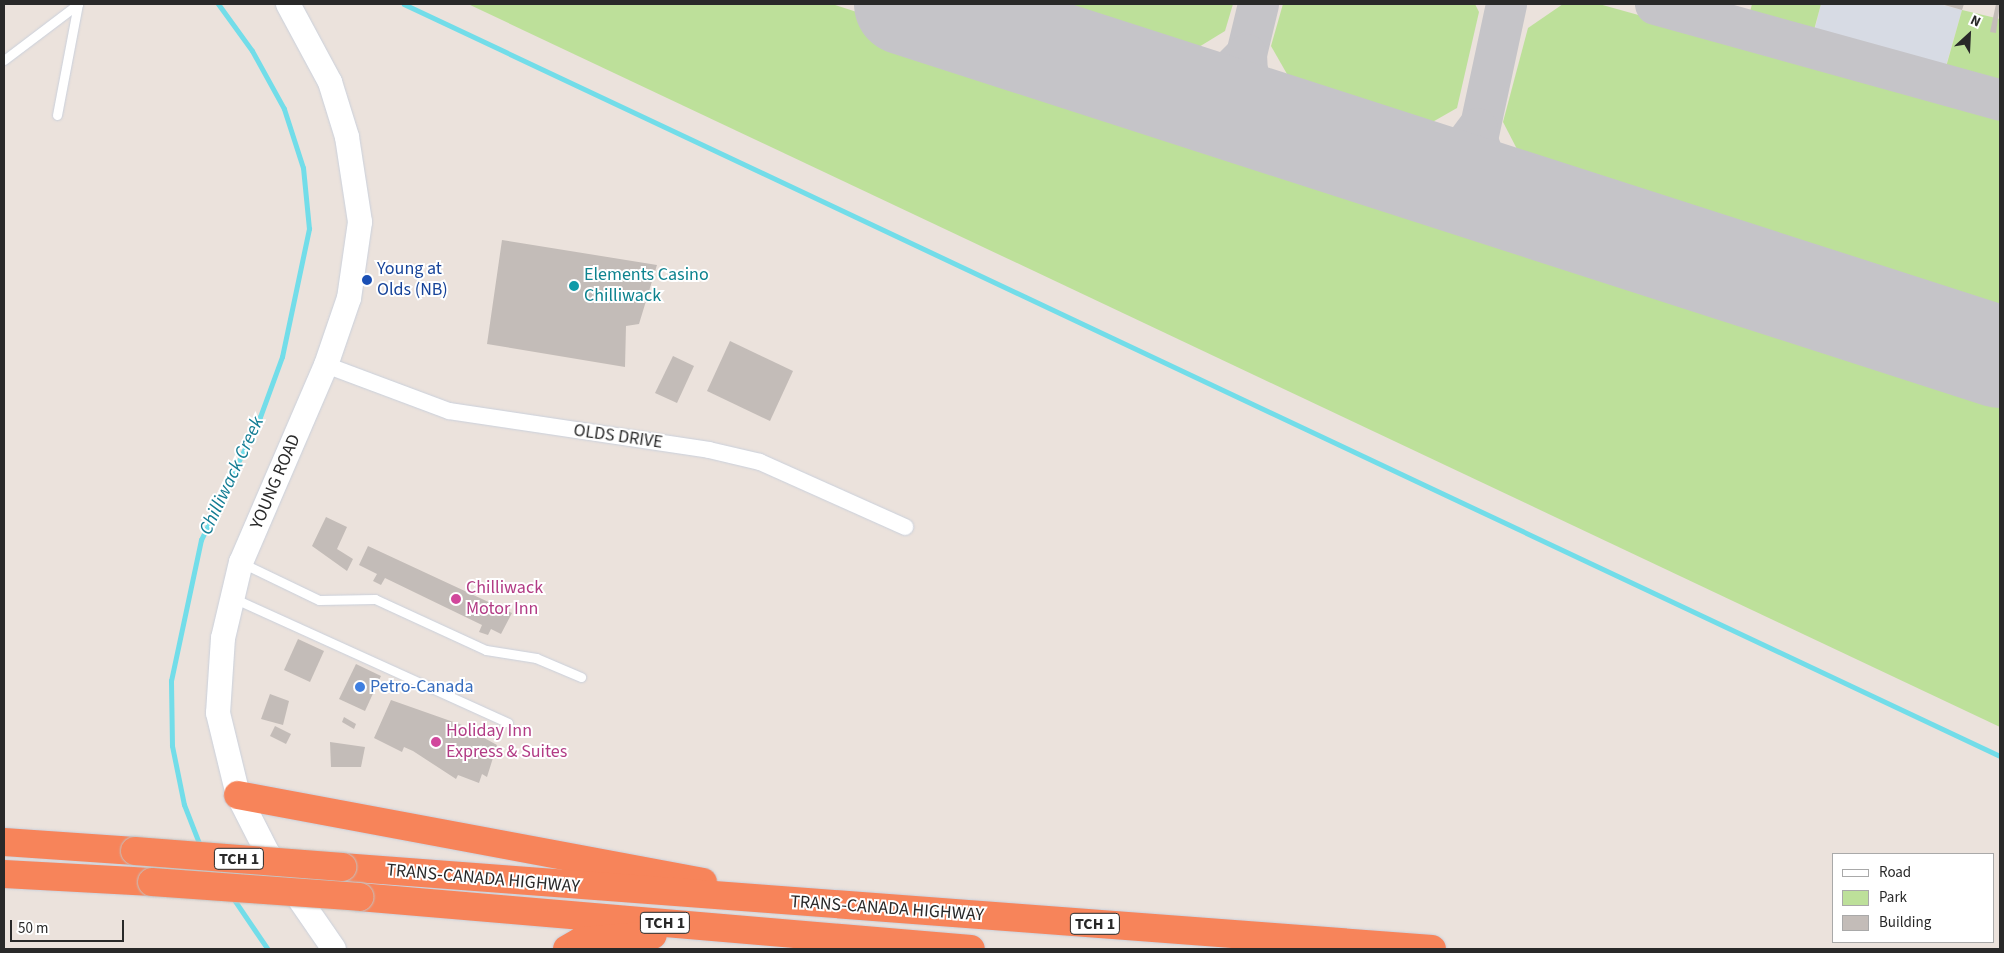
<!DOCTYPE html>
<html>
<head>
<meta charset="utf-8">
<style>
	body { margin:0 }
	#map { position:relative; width:2004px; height:953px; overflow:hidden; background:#ebe2dc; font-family:"Source Sans 3",sans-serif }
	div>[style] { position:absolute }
	.airport>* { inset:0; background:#d7dbe4 }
	.green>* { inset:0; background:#bde09a }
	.stream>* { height:4.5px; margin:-2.25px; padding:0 2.25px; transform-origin:2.25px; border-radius:2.25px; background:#72dde9 }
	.taxiway>* { height:41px; margin:-20.5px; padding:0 20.5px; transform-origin:20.5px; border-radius:20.5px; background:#c5c4c8 }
	.runway>* { height:102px; margin:-51px; padding:0 51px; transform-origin:51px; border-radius:51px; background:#c5c4c8 }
	.building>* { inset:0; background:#c3bcb8 }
	.roads { filter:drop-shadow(0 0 1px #cad0db) drop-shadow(0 0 1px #cad0db) }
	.service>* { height:9px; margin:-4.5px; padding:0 4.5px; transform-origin:4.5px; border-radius:4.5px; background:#fff }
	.minor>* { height:16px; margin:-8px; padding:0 8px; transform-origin:8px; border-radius:8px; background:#fff }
	.secondary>* { height:24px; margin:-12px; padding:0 12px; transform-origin:12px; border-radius:12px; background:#fff }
	.motorway>* { height:28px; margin:-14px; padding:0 14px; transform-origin:14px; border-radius:14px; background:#f7845a }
	.bridges { filter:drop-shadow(0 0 1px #c3c3c3) drop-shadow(0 0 1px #c3c3c3) }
	.motorway-bridge>* { height:28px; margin:-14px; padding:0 14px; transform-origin:14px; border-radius:14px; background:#f7845a }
	.dots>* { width:14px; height:14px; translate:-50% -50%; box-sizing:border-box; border:2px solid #fff; border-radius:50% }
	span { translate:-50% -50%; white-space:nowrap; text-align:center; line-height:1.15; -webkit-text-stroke:4px #fff; paint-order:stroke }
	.shield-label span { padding:1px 4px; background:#fff; border:1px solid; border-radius:4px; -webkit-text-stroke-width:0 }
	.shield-label { font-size:16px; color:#292929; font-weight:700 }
	.transit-label { font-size:18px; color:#164399 }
	.left { translate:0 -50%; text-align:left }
	.culture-label { font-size:18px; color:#0d838f }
	.street-label { font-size:18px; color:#292929 }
	.hotel-label { font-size:18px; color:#b23c85 }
	.shop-label { font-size:18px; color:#366cbe }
	.water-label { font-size:19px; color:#137d94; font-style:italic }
	.frame { position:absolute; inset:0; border:5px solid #292929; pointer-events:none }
	.legend { position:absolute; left:1832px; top:853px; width:162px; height:90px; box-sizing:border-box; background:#fff; border:1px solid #a9a9a9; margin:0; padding:6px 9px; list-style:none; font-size:15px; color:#292929 }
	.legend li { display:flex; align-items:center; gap:10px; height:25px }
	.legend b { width:25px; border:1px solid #a9a9a9 }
	.north { position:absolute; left:1944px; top:10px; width:50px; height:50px; -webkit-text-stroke:4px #fff; paint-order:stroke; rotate:25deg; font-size:14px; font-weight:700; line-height:20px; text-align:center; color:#292929 }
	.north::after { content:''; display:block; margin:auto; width:18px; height:22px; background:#292929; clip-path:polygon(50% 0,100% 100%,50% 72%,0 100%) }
	.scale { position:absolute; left:10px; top:920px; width:114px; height:22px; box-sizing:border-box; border:2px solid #292929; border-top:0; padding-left:6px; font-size:15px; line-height:18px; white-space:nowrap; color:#292929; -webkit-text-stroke:4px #fff; paint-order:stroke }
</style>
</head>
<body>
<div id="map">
	<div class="airport">
		<div style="clip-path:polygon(1821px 4px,1939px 4px,1962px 10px,1941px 83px,1810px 48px)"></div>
	</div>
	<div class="green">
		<div style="clip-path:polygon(468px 4px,832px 4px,2000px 380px,2000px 727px)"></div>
		<div style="clip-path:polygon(998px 4px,1233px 4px,1225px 31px,1176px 61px)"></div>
		<div style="clip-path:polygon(1283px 4px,1475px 4px,1479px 12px,1457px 108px,1408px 136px,1303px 102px,1271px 46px)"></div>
		<div style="clip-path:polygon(1563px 4px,1599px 4px,2000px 116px,2000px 331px,1533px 180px,1503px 122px,1528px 28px)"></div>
		<div style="clip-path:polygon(1752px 4px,1821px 4px,1814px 30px,1750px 12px)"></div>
		<div style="clip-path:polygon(1962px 10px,2000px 19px,2000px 84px,1946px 67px)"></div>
	</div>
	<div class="stream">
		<div style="left:404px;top:4px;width:1764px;rotate:25.23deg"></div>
		<div style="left:200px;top:846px;width:44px;rotate:-111.3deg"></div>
		<div style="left:184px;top:805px;width:60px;rotate:-101.5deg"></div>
		<div style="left:172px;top:746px;width:65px;rotate:-90.9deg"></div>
		<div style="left:171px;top:681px;width:144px;rotate:-78deg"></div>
		<div style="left:201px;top:540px;width:136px;rotate:-64.4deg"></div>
		<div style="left:260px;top:417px;width:64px;rotate:-69.9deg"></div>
		<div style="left:282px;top:357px;width:131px;rotate:-78.1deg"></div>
		<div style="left:309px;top:229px;width:61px;rotate:-95.6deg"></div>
		<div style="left:303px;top:168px;width:62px;rotate:-107.9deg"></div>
		<div style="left:284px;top:109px;width:66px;rotate:-118.9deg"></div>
		<div style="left:252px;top:51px;width:58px;rotate:-125.9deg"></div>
		<div style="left:234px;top:899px;width:60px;rotate:55.8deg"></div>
	</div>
	<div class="taxiway">
		<div style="left:1258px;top:4px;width:51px;rotate:103.5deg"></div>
		<div style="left:1246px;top:54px;width:17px;rotate:87deg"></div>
		<div style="left:1247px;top:71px;width:39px;rotate:67deg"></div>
		<div style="left:1262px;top:107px;width:29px;rotate:41deg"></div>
		<div style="left:1506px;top:4px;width:138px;rotate:102.1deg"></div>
		<div style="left:1477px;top:139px;width:36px;rotate:71deg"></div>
		<div style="left:1489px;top:173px;width:42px;rotate:43.1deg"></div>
		<div style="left:1655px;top:4px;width:358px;rotate:15.5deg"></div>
		<div style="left:1182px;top:93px;width:18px;rotate:-3deg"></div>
		<div style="left:1200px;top:92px;width:19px;rotate:-28deg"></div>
		<div style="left:1217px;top:83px;width:41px;rotate:-45deg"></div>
		<div style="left:1397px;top:163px;width:50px;rotate:-8deg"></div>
		<div style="left:1447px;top:156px;width:22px;rotate:-34deg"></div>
		<div style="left:1465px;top:144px;width:20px;rotate:-53deg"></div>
	</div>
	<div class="runway">
		<div style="left:905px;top:4px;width:1150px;rotate:17.87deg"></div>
	</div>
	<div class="building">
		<div style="clip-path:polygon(1941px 4px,1964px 4px,1962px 10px)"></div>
		<div style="clip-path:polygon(1996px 4px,2000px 4px,1996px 33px,1990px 32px)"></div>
		<div style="clip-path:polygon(502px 240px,657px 265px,639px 324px,626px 326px,625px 367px,487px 344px)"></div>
		<div style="clip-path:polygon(730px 341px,793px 371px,770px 421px,707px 391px)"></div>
		<div style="clip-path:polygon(673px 356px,694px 366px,677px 403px,655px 393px)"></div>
		<div style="clip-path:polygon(326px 517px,347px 527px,337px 549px,353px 559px,347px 571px,312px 546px)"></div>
		<div style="clip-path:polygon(368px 546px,512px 613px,501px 634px,491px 629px,488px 635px,479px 632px,482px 625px,385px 578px,381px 585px,373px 581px,377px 574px,359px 565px)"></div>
		<div style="clip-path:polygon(298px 639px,324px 651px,310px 682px,284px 670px)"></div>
		<div style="clip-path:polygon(356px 664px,381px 676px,365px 711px,339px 699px)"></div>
		<div style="clip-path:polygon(270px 694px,289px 701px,283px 725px,261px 719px)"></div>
		<div style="clip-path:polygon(391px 700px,479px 731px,477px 734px,497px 745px,487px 777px,482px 774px,479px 783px,458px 775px,456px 779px,413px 751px,404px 747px,402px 752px,374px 738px)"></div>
		<div style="clip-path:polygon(344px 717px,356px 724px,354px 729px,342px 722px)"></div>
		<div style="clip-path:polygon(275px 726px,291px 734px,286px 744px,270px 736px)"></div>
		<div style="clip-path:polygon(330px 742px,365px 747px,361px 767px,331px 767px)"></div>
	</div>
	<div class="roads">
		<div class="service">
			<div style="left:4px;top:60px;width:93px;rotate:-37.1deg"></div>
			<div style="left:57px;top:115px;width:113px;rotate:-79.3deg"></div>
			<div style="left:242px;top:563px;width:85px;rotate:25.7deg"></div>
			<div style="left:319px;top:600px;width:56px;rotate:-1deg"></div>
			<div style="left:375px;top:599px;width:122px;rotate:24.7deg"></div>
			<div style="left:486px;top:650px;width:51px;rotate:9.1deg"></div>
			<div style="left:536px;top:658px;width:49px;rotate:22.9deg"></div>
			<div style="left:233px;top:598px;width:302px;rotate:24.4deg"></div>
		</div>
		<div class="minor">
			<div style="left:326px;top:365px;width:131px;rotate:20.5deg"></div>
			<div style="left:449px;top:411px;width:263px;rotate:8.5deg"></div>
			<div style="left:709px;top:450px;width:52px;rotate:13.2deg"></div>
			<div style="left:760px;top:462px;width:159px;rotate:24.1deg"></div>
		</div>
		<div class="secondary">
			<div style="left:288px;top:4px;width:89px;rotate:61.7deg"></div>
			<div style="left:330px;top:82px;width:58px;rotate:72.8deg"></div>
			<div style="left:347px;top:137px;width:86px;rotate:81.3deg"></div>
			<div style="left:360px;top:222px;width:77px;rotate:98.2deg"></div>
			<div style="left:349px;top:298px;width:71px;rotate:108.9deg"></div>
			<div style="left:326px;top:365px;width:215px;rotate:113.3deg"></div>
			<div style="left:241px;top:562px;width:78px;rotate:103.3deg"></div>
			<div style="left:223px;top:638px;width:75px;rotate:93.8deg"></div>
			<div style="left:218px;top:713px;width:84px;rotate:76.3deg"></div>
			<div style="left:238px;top:795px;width:64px;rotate:63deg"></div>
			<div style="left:267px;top:852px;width:118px;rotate:55.4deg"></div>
		</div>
		<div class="motorway">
			<div style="left:238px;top:795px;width:473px;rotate:10.6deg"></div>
			<div style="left:4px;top:842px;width:131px;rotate:3.9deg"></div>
			<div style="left:342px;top:867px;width:1093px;rotate:4.3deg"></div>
			<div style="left:4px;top:874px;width:148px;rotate:3.1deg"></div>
			<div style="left:359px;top:897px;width:614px;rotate:4.86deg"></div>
			<div style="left:567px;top:949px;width:16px;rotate:-30deg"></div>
			<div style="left:581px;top:941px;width:72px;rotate:-4.8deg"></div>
		</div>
	</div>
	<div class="bridges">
		<div class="motorway-bridge">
			<div style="left:135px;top:851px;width:208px;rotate:4.4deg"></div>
			<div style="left:152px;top:882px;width:208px;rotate:4.1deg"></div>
		</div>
	</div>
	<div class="dots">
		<div style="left:367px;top:280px;background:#1a4fb4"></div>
		<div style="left:574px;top:286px;background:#0f9aa8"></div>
		<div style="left:456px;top:599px;background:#d1479c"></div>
		<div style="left:360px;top:687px;background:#3f7fe0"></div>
		<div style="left:436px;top:742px;background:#d1479c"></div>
	</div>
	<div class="shield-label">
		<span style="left:239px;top:859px">TCH 1</span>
		<span style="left:665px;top:923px">TCH 1</span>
		<span style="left:1095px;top:924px">TCH 1</span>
	</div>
	<div class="transit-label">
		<span class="left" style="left:377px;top:280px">Young at<br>Olds (NB)</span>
	</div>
	<div class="culture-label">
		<span class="left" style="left:584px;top:286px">Elements Casino<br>Chilliwack</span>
	</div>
	<div class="street-label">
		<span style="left:618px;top:437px;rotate:8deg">OLDS DRIVE</span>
		<span style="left:276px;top:482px;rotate:-67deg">YOUNG ROAD</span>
		<span style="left:483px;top:879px;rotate:5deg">TRANS-CANADA HIGHWAY</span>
		<span style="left:887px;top:909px;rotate:4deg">TRANS-CANADA HIGHWAY</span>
	</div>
	<div class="hotel-label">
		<span class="left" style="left:466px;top:599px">Chilliwack<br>Motor Inn</span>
		<span class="left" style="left:446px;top:742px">Holiday Inn<br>Express &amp; Suites</span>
	</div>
	<div class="shop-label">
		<span class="left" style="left:370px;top:687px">Petro-Canada</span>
	</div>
	<div class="water-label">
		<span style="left:232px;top:476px;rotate:-65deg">Chilliwack Creek</span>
	</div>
	<div class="frame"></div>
	<ul class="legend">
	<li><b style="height:6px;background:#fff"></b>Road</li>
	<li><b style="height:14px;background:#bde09a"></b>Park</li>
	<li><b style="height:14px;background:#c3bcb8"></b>Building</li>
	</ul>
	<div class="north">N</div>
	<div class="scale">50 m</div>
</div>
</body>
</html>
